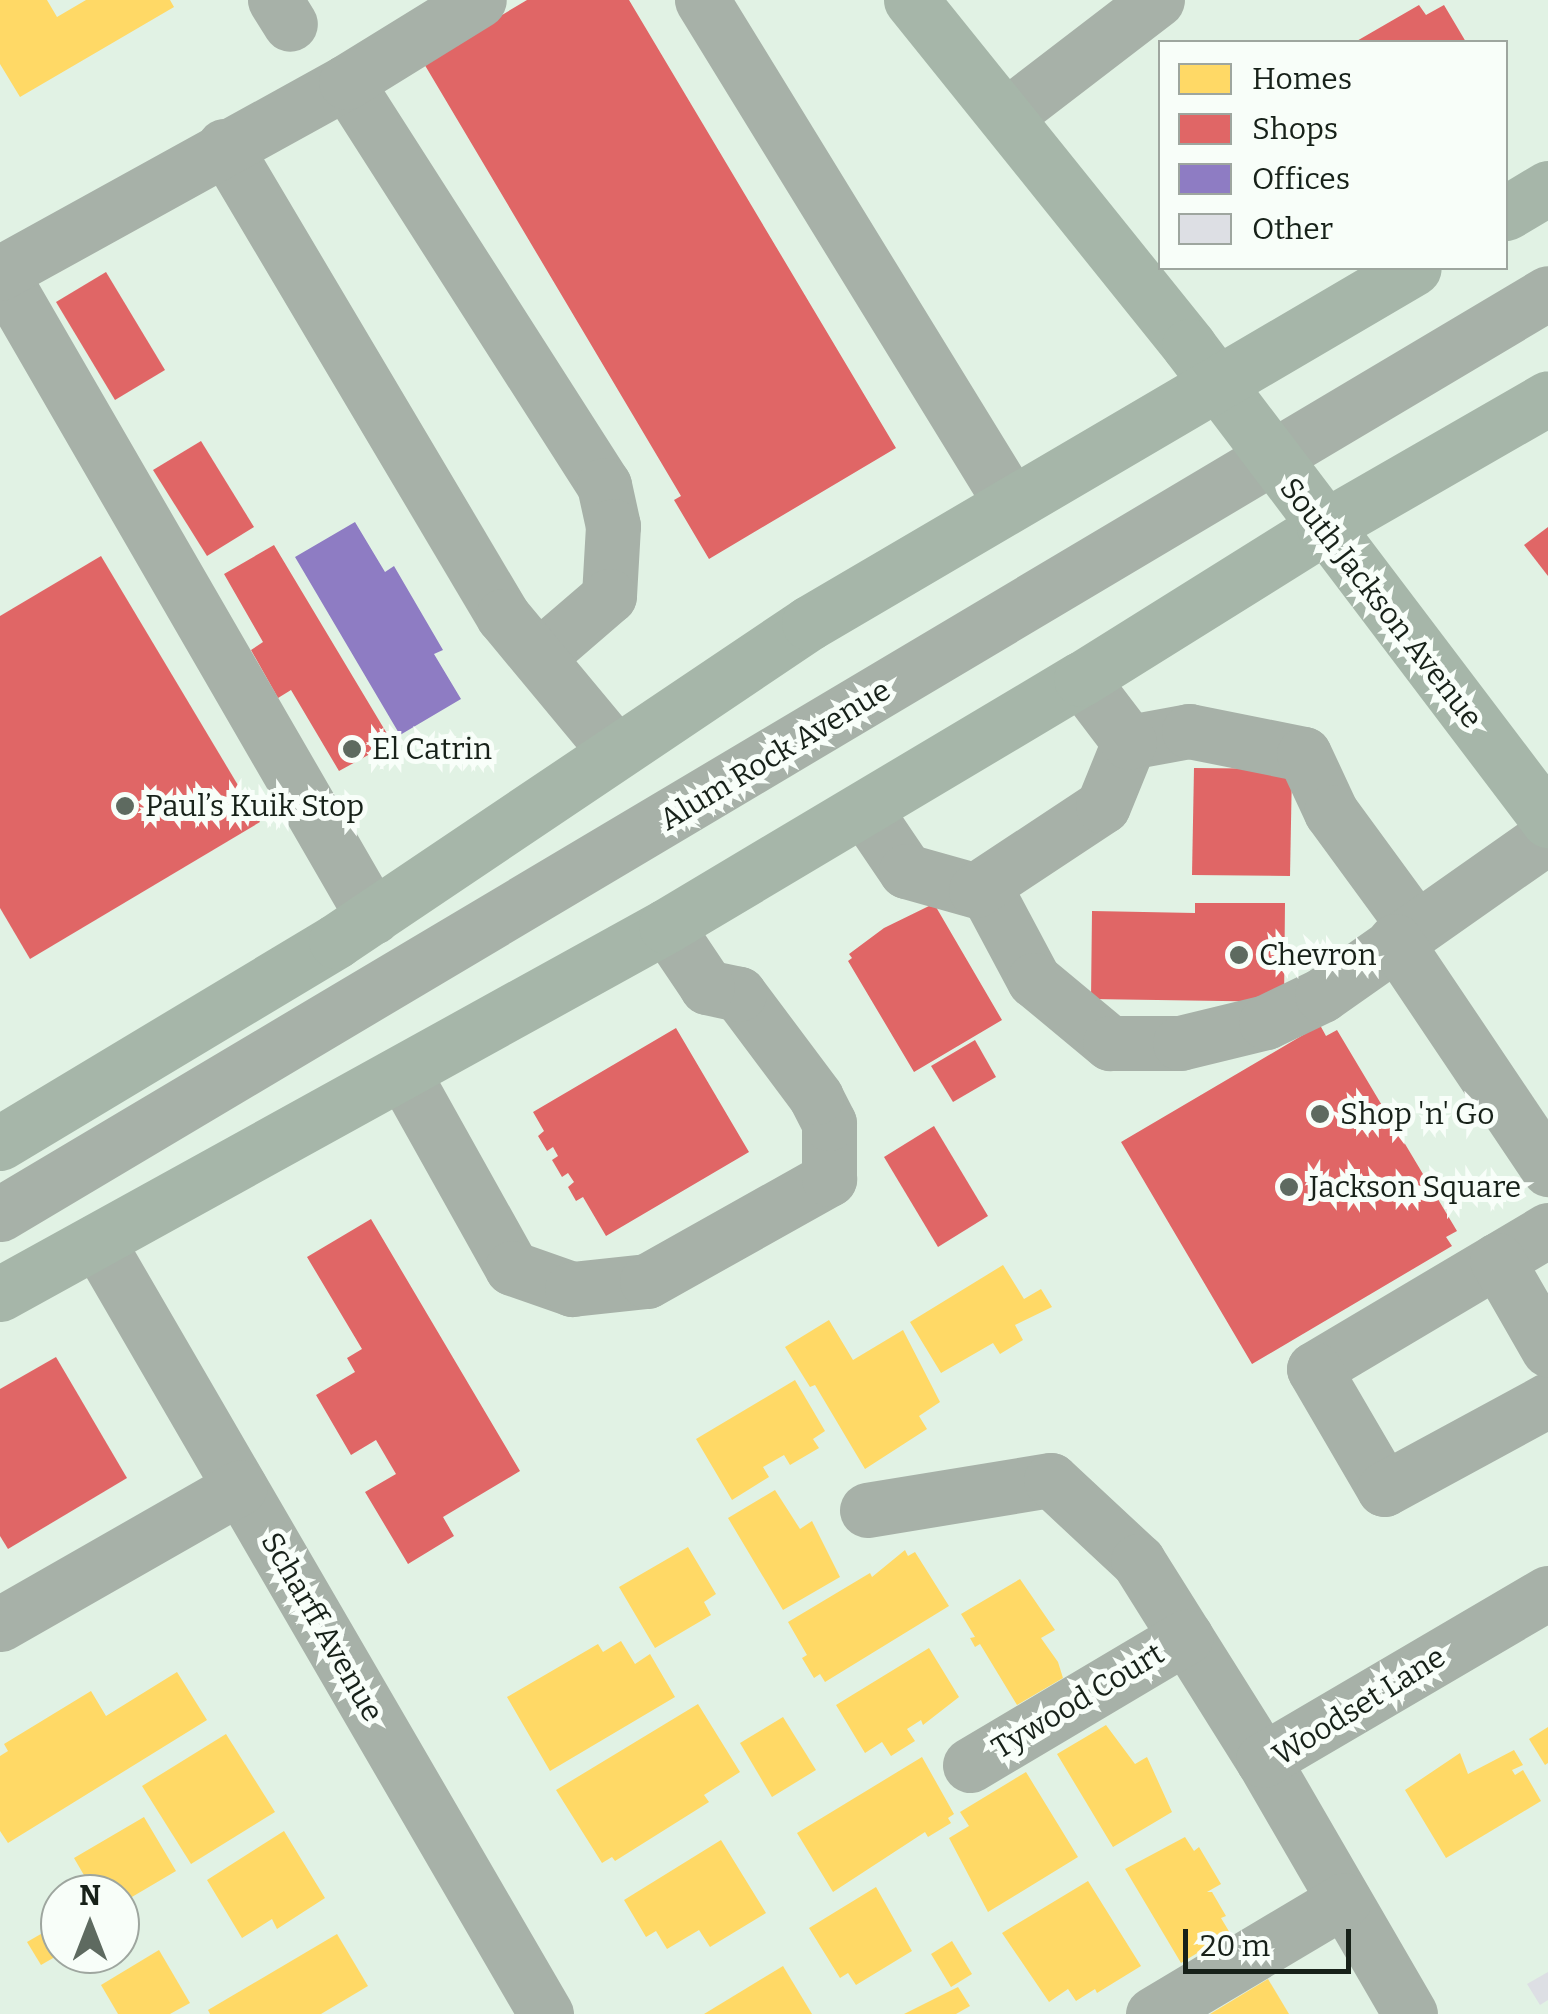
<!DOCTYPE html>
<html>
<head>
<meta charset="utf-8">
<style>
	body { margin:0 }
	#map { position:relative; width:1548px; height:2014px; overflow:hidden; background:#e1f2e4; font-family:Bitter,serif }
	div>[style] { position:absolute }
	.homes>* { inset:0; background:#ffd966 }
	.shops>* { inset:0; background:#e06666 }
	.offices>* { inset:0; background:#8e7cc3 }
	.building>* { inset:0; background:#dddfe4 }
	.minor>* { height:55px; margin:-27.5px; padding:0 27.5px; transform-origin:27.5px; border-radius:27.5px; background:#a7b1a8 }
	.major>* { height:55px; margin:-27.5px; padding:0 27.5px; transform-origin:27.5px; border-radius:27.5px; background:#a6b6a9 }
	.dots>* { width:28px; height:28px; translate:-50% -50%; box-sizing:border-box; border:5px solid #f8fef9; border-radius:50% }
	span { translate:-50% -50%; white-space:nowrap; text-align:center; line-height:1.15; -webkit-text-stroke:10px #f8fef9; paint-order:stroke }
	.street-label { font-size:30px; color:#172119 }
	.poi-label { font-size:30px; color:#172119 }
	.left { translate:0 -50%; text-align:left }
	.legend { position:absolute; left:1158px; top:40px; width:350px; height:230px; box-sizing:border-box; background:#f8fef9; border:2px solid #9ea69f; margin:0; padding:12px 18px; list-style:none; font-size:30px; color:#172119 }
	.legend li { display:flex; align-items:center; gap:20px; height:50px }
	.legend b { width:50px; border:2px solid #9ea69f }
	.north { position:absolute; left:40px; top:1874px; width:100px; height:100px; box-sizing:border-box; background:#f8fef9; border:2px solid #9ea69f; border-radius:50%; rotate:0deg; font-size:28px; font-weight:700; line-height:40px; text-align:center; color:#172119 }
	.north::after { content:''; display:block; margin:auto; width:35px; height:45px; background:#5e6a60; clip-path:polygon(50% 0,100% 100%,50% 72%,0 100%) }
	.scale { position:absolute; left:1183px; top:1929px; width:168px; height:45px; box-sizing:border-box; border:5px solid #172119; border-top:0; padding-left:12px; font-size:30px; line-height:35px; white-space:nowrap; color:#172119; -webkit-text-stroke:8px #f8fef9; paint-order:stroke }
</style>
</head>
<body>
<div id="map">
	<div class="homes">
		<div style="clip-path:polygon(0 0,47px 0,57px 17px,86px 0,170px 0,174px 7px,20px 97px,0 64px)"></div>
		<div style="clip-path:polygon(1003px 1265px,1024px 1299px,1041px 1289px,1052px 1307px,1015px 1325px,1023px 1340px,1000px 1354px,993px 1343px,941px 1373px,910px 1322px)"></div>
		<div style="clip-path:polygon(829px 1320px,853px 1360px,903px 1330px,940px 1402px,919px 1416px,927px 1429px,865px 1469px,815px 1385px,810px 1387px,785px 1347px)"></div>
		<div style="clip-path:polygon(795px 1380px,825px 1431px,813px 1439px,819px 1448px,790px 1465px,784px 1455px,763px 1467px,769px 1477px,732px 1500px,696px 1439px)"></div>
		<div style="clip-path:polygon(775px 1490px,800px 1529px,812px 1521px,840px 1577px,783px 1610px,728px 1518px)"></div>
		<div style="clip-path:polygon(688px 1547px,716px 1594px,704px 1602px,711px 1615px,655px 1648px,619px 1587px)"></div>
		<div style="clip-path:polygon(905px 1550px,908px 1556px,915px 1552px,949px 1606px,825px 1682px,820px 1674px,814px 1678px,802px 1658px,807px 1655px,788px 1622px,870px 1573px,872px 1577px)"></div>
		<div style="clip-path:polygon(1020px 1579px,1055px 1630px,1041px 1638px,1058px 1662px,1063px 1678px,1017px 1705px,980px 1644px,975px 1647px,970px 1638px,975px 1637px,961px 1614px)"></div>
		<div style="clip-path:polygon(621px 1641px,635px 1664px,650px 1654px,675px 1697px,550px 1771px,507px 1697px,598px 1644px,603px 1652px)"></div>
		<div style="clip-path:polygon(929px 1648px,959px 1697px,923px 1725px,921px 1720px,907px 1729px,915px 1741px,891px 1756px,882px 1742px,865px 1753px,836px 1705px)"></div>
		<div style="clip-path:polygon(177px 1672px,207px 1720px,8px 1843px,0 1831px,0 1756px,8px 1751px,4px 1744px,91px 1691px,106px 1716px)"></div>
		<div style="clip-path:polygon(698px 1704px,740px 1772px,704px 1795px,709px 1802px,615px 1861px,612px 1857px,602px 1863px,556px 1790px)"></div>
		<div style="clip-path:polygon(783px 1717px,816px 1770px,772px 1797px,740px 1743px)"></div>
		<div style="clip-path:polygon(1106px 1725px,1135px 1764px,1147px 1757px,1172px 1812px,1113px 1847px,1057px 1754px)"></div>
		<div style="clip-path:polygon(1548px 1727px,1548px 1763px,1545px 1765px,1529px 1739px)"></div>
		<div style="clip-path:polygon(226px 1734px,275px 1812px,191px 1864px,142px 1786px)"></div>
		<div style="clip-path:polygon(1514px 1750px,1523px 1765px,1512px 1770px,1515px 1775px,1523px 1770px,1541px 1801px,1446px 1858px,1405px 1790px,1460px 1753px,1468px 1774px)"></div>
		<div style="clip-path:polygon(922px 1757px,954px 1814px,948px 1818px,951px 1823px,928px 1837px,925px 1832px,833px 1892px,797px 1833px)"></div>
		<div style="clip-path:polygon(1026px 1772px,1078px 1857px,988px 1912px,949px 1838px,969px 1826px,960px 1812px)"></div>
		<div style="clip-path:polygon(144px 1817px,176px 1871px,120px 1904px,120px 1894px,95px 1894px,74px 1858px)"></div>
		<div style="clip-path:polygon(284px 1831px,325px 1898px,277px 1929px,272px 1919px,242px 1938px,207px 1880px)"></div>
		<div style="clip-path:polygon(1185px 1837px,1194px 1851px,1199px 1847px,1221px 1884px,1207px 1892px,1212px 1892px,1226px 1916px,1221px 1918px,1230px 1933px,1181px 1963px,1125px 1869px)"></div>
		<div style="clip-path:polygon(721px 1840px,766px 1913px,710px 1947px,699px 1930px,667px 1949px,656px 1931px,646px 1937px,624px 1900px)"></div>
		<div style="clip-path:polygon(1088px 1881px,1141px 1966px,1097px 1993px,1095px 1989px,1076px 2001px,1068px 1989px,1049px 2002px,1002px 1933px)"></div>
		<div style="clip-path:polygon(876px 1887px,912px 1951px,856px 1985px,848px 1973px,840px 1978px,809px 1928px)"></div>
		<div style="clip-path:polygon(53px 1927px,60px 1940px,60px 1954px,41px 1965px,27px 1942px)"></div>
		<div style="clip-path:polygon(337px 1934px,368px 1986px,321px 2014px,210px 2014px,208px 2010px)"></div>
		<div style="clip-path:polygon(952px 1941px,972px 1974px,951px 1987px,931px 1954px)"></div>
		<div style="clip-path:polygon(159px 1950px,190px 2003px,170px 2014px,118px 2014px,101px 1985px)"></div>
		<div style="clip-path:polygon(783px 1966px,812px 2014px,704px 2014px)"></div>
		<div style="clip-path:polygon(1268px 1979px,1289px 2014px,1210px 2014px)"></div>
		<div style="clip-path:polygon(958px 1987px,970px 2006px,956px 2014px,904px 2014px)"></div>
	</div>
	<div class="shops">
		<div style="clip-path:polygon(527px 0,629px 0,896px 448px,709px 559px,674px 500px,681px 496px,423px 62px)"></div>
		<div style="clip-path:polygon(1419px 5px,1426px 15px,1444px 5px,1466px 42px,1355px 42px)"></div>
		<div style="clip-path:polygon(106px 272px,165px 370px,115px 400px,56px 302px)"></div>
		<div style="clip-path:polygon(201px 441px,254px 527px,207px 556px,153px 470px)"></div>
		<div style="clip-path:polygon(1548px 527px,1548px 576px,1524px 545px)"></div>
		<div style="clip-path:polygon(274px 545px,392px 742px,339px 771px,291px 690px,278px 698px,251px 650px,263px 642px,224px 574px)"></div>
		<div style="clip-path:polygon(101px 556px,260px 822px,30px 959px,0 908px,0 616px)"></div>
		<div style="clip-path:polygon(1194px 768px,1292px 769px,1290px 876px,1192px 875px)"></div>
		<div style="clip-path:polygon(1195px 903px,1285px 903px,1284px 1002px,1091px 999px,1092px 911px,1195px 913px)"></div>
		<div style="clip-path:polygon(929px 906px,936px 907px,1002px 1020px,914px 1072px,848px 961px,852px 958px,849px 954px,884px 928px)"></div>
		<div style="clip-path:polygon(1320px 1025px,1326px 1036px,1337px 1030px,1457px 1231px,1446px 1237px,1452px 1246px,1252px 1364px,1121px 1142px)"></div>
		<div style="clip-path:polygon(676px 1028px,749px 1152px,606px 1236px,583px 1197px,576px 1201px,568px 1187px,574px 1182px,568px 1173px,562px 1177px,552px 1160px,558px 1156px,553px 1147px,547px 1151px,538px 1136px,544px 1131px,533px 1112px)"></div>
		<div style="clip-path:polygon(975px 1040px,996px 1077px,953px 1102px,931px 1066px)"></div>
		<div style="clip-path:polygon(934px 1126px,988px 1216px,938px 1247px,884px 1157px)"></div>
		<div style="clip-path:polygon(371px 1219px,520px 1471px,443px 1517px,454px 1536px,408px 1564px,365px 1492px,396px 1474px,376px 1440px,351px 1455px,316px 1395px,355px 1372px,347px 1358px,362px 1349px,307px 1257px)"></div>
		<div style="clip-path:polygon(56px 1357px,127px 1478px,8px 1549px,0 1536px,0 1389px)"></div>
	</div>
	<div class="offices">
		<div style="clip-path:polygon(355px 522px,385px 572px,394px 566px,443px 650px,434px 654px,461px 699px,400px 735px,295px 557px)"></div>
	</div>
	<div class="building">
		<div style="clip-path:polygon(1548px 1972px,1548px 2000px,1540px 2005px,1527px 1984px)"></div>
	</div>
	<div class="minor">
		<div style="left:275px;top:0;width:28px;rotate:58deg"></div>
		<div style="left:702px;top:0;width:590px;rotate:58.44deg"></div>
		<div style="left:346px;top:82px;width:479px;rotate:57.4deg"></div>
		<div style="left:604px;top:485px;width:42px;rotate:77.6deg"></div>
		<div style="left:613px;top:526px;width:70px;rotate:93.3deg"></div>
		<div style="left:609px;top:596px;width:94px;rotate:139.3deg"></div>
		<div style="left:1007px;top:115px;width:189px;rotate:-37.5deg"></div>
		<div style="left:224px;top:146px;width:547px;rotate:59.31deg"></div>
		<div style="left:503px;top:616px;width:175px;rotate:50.3deg"></div>
		<div style="left:0;top:272px;width:745px;rotate:59.96deg"></div>
		<div style="left:0;top:273px;width:395px;rotate:-28.9deg"></div>
		<div style="left:346px;top:82px;width:156px;rotate:-31.7deg"></div>
		<div style="left:1129px;top:742px;width:61px;rotate:-10.4deg"></div>
		<div style="left:1189px;top:731px;width:117px;rotate:11.3deg"></div>
		<div style="left:1304px;top:754px;width:64px;rotate:65deg"></div>
		<div style="left:1331px;top:812px;width:144px;rotate:53.8deg"></div>
		<div style="left:864px;top:809px;width:75px;rotate:55.9deg"></div>
		<div style="left:906px;top:871px;width:85px;rotate:15.7deg"></div>
		<div style="left:988px;top:894px;width:98px;rotate:61.9deg"></div>
		<div style="left:1034px;top:980px;width:99px;rotate:39.7deg"></div>
		<div style="left:1110px;top:1043px;width:70px"></div>
		<div style="left:1180px;top:1043px;width:89px;rotate:-13.7deg"></div>
		<div style="left:1266px;top:1022px;width:62px;rotate:-25.7deg"></div>
		<div style="left:1322px;top:995px;width:276px;rotate:-35.1deg"></div>
		<div style="left:976px;top:890px;width:152px;rotate:-33.5deg"></div>
		<div style="left:1103px;top:806px;width:69px;rotate:-67.9deg"></div>
		<div style="left:1129px;top:742px;width:79px;rotate:-127.3deg"></div>
		<div style="left:1395px;top:941px;width:275px;rotate:56.1deg"></div>
		<div style="left:403px;top:1073px;width:223px;rotate:60.8deg"></div>
		<div style="left:512px;top:1268px;width:64px;rotate:19.3deg"></div>
		<div style="left:572px;top:1289px;width:75px;rotate:-6.1deg"></div>
		<div style="left:647px;top:1281px;width:209px;rotate:-29.3deg"></div>
		<div style="left:829px;top:1179px;width:56px;rotate:-90deg"></div>
		<div style="left:829px;top:1123px;width:29px;rotate:-117deg"></div>
		<div style="left:816px;top:1097px;width:129px;rotate:-126.8deg"></div>
		<div style="left:739px;top:994px;width:33px;rotate:-168deg"></div>
		<div style="left:707px;top:987px;width:73px;rotate:-123.9deg"></div>
		<div style="left:0;top:1214px;width:1801px;rotate:-30.75deg"></div>
		<div style="left:1548px;top:1230px;width:272px;rotate:149.3deg"></div>
		<div style="left:1314px;top:1369px;width:139px;rotate:59.7deg"></div>
		<div style="left:1384px;top:1489px;width:187px;rotate:-28.5deg"></div>
		<div style="left:97px;top:1241px;width:894px;rotate:59.85deg"></div>
		<div style="left:1497px;top:1260px;width:103px;rotate:60.2deg"></div>
		<div style="left:867px;top:1510px;width:186px;rotate:-9.3deg"></div>
		<div style="left:1051px;top:1480px;width:119px;rotate:43deg"></div>
		<div style="left:1138px;top:1561px;width:235px;rotate:57.9deg"></div>
		<div style="left:1263px;top:1760px;width:293px;rotate:59.9deg"></div>
		<div style="left:0;top:1624px;width:276px;rotate:-29.7deg"></div>
		<div style="left:1263px;top:1760px;width:330px;rotate:-30.4deg"></div>
		<div style="left:970px;top:1765px;width:251px;rotate:-30.7deg"></div>
		<div style="left:1153px;top:2014px;width:222px;rotate:-30.8deg"></div>
	</div>
	<div class="major">
		<div style="left:911px;top:0;width:444px;rotate:51.2deg"></div>
		<div style="left:1189px;top:346px;width:595px;rotate:52.86deg"></div>
		<div style="left:1506px;top:213px;width:49px;rotate:-30.8deg"></div>
		<div style="left:0;top:1143px;width:392px;rotate:-31deg"></div>
		<div style="left:336px;top:941px;width:570px;rotate:-33.91deg"></div>
		<div style="left:809px;top:623px;width:701px;rotate:-30.4deg"></div>
		<div style="left:0;top:1294px;width:761px;rotate:-28.92deg"></div>
		<div style="left:666px;top:926px;width:483px;rotate:-30.8deg"></div>
		<div style="left:1081px;top:679px;width:287px;rotate:-32deg"></div>
		<div style="left:1324px;top:527px;width:258px;rotate:-29.9deg"></div>
	</div>
	<div class="dots">
		<div style="left:352px;top:749px;background:#5e6a60"></div>
		<div style="left:125px;top:806px;background:#5e6a60"></div>
		<div style="left:1239px;top:955px;background:#5e6a60"></div>
		<div style="left:1320px;top:1114px;background:#5e6a60"></div>
		<div style="left:1289px;top:1187px;background:#5e6a60"></div>
	</div>
	<div class="street-label">
		<span style="left:1381px;top:603px;rotate:52deg">South Jackson Avenue</span>
		<span style="left:775px;top:755px;rotate:-31deg">Alum Rock Avenue</span>
		<span style="left:322px;top:1627px;rotate:60deg">Scharff Avenue</span>
		<span style="left:1078px;top:1701px;rotate:-31deg">Tywood Court</span>
		<span style="left:1359px;top:1706px;rotate:-32deg">Woodset Lane</span>
	</div>
	<div class="poi-label">
		<span class="left" style="left:372px;top:749px">El Catrin</span>
		<span class="left" style="left:145px;top:806px">Paul’s Kuik Stop</span>
		<span class="left" style="left:1259px;top:955px">Chevron</span>
		<span class="left" style="left:1340px;top:1114px">Shop 'n' Go</span>
		<span class="left" style="left:1309px;top:1187px">Jackson Square</span>
	</div>
	<ul class="legend">
	<li><b style="height:28px;background:#ffd966"></b>Homes</li>
	<li><b style="height:28px;background:#e06666"></b>Shops</li>
	<li><b style="height:28px;background:#8e7cc3"></b>Offices</li>
	<li><b style="height:28px;background:#dddfe4"></b>Other</li>
	</ul>
	<div class="north">N</div>
	<div class="scale">20 m</div>
</div>
</body>
</html>
